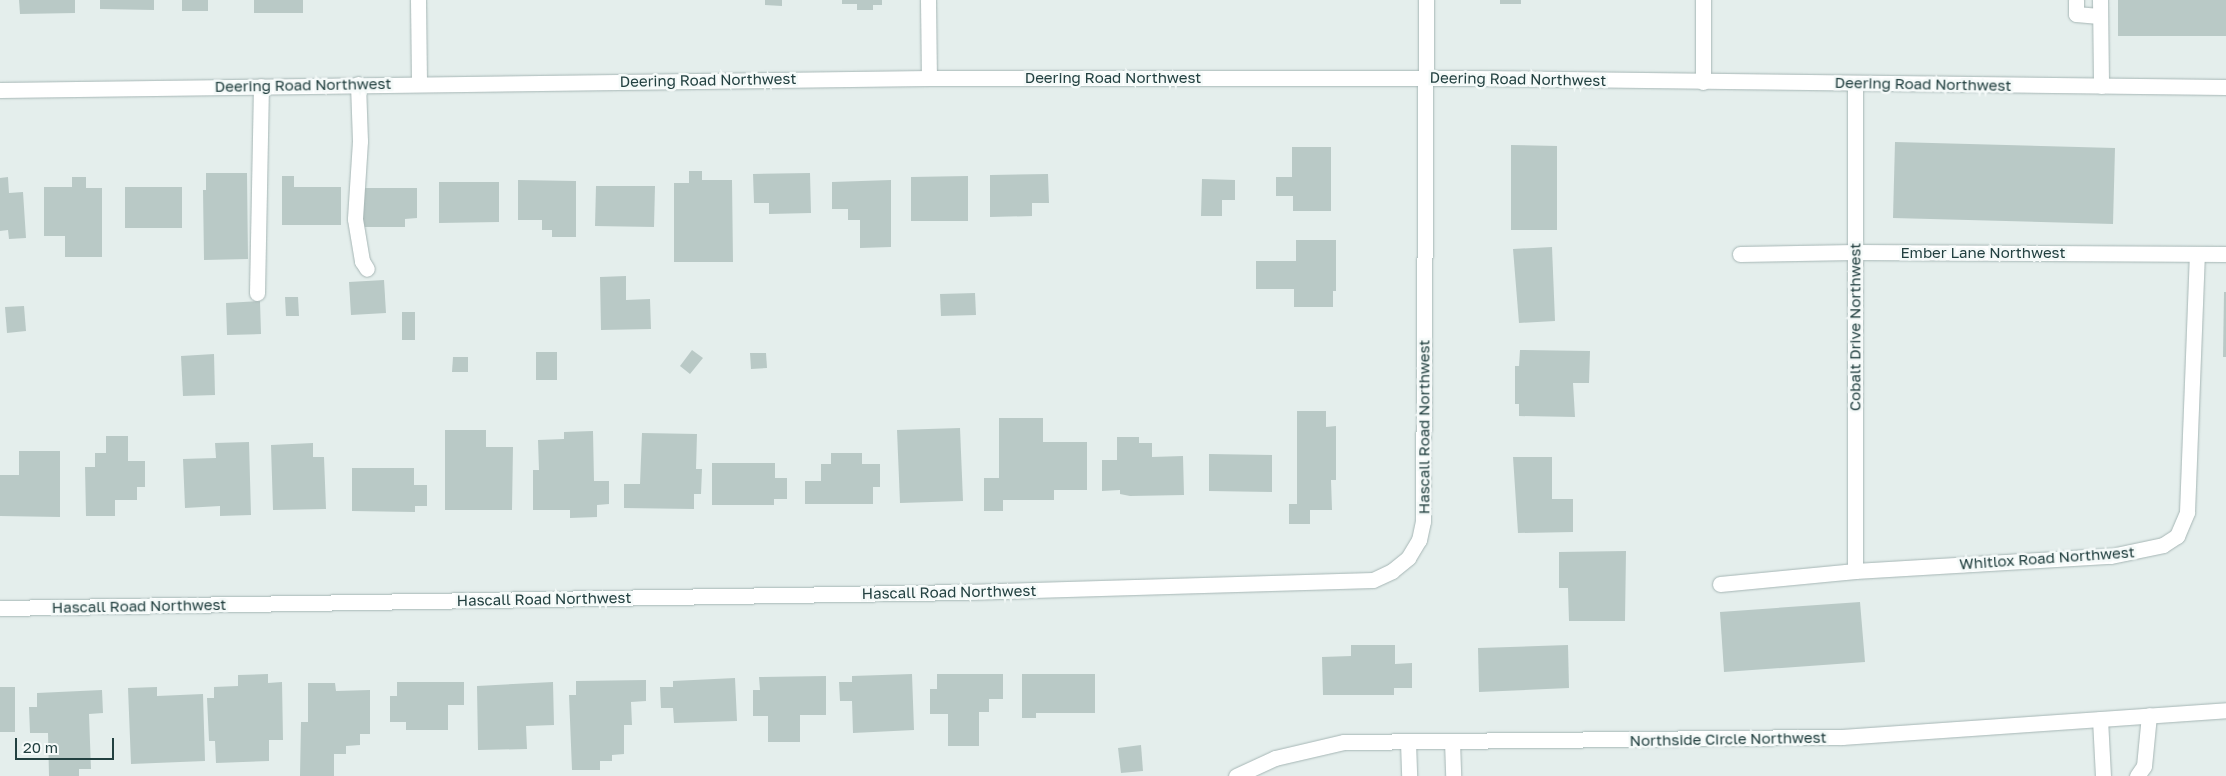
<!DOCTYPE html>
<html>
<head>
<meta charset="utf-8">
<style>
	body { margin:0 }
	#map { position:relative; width:2226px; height:776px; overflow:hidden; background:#e4eeec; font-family:"Golos Text",sans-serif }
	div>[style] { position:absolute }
	.building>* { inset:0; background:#b9c9c6 }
	.roads { filter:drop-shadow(0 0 1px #a6b6b5) drop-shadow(0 0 1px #a6b6b5) }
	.service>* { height:15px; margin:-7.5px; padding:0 7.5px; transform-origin:7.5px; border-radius:7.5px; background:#fff }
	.minor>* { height:15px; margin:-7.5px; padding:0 7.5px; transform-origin:7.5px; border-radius:7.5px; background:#fff }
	span { translate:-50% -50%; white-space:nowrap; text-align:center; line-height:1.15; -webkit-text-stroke:5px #f5faf9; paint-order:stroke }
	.street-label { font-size:15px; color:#224040 }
	.scale { position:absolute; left:15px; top:738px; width:99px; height:22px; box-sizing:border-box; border:2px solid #224040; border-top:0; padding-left:6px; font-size:15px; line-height:18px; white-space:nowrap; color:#224040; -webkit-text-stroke:4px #f5faf9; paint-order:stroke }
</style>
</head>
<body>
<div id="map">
	<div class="building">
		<div style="clip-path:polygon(19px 0,75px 0,75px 13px,20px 14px)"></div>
		<div style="clip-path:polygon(100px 0,154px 0,154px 10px,100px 9px)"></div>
		<div style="clip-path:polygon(182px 0,208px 0,208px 11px,182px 11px)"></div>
		<div style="clip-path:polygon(254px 0,303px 0,303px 13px,254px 13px)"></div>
		<div style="clip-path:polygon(765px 0,782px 0,782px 6px,765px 5px)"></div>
		<div style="clip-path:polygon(842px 0,882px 0,882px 5px,873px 5px,873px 10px,857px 10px,857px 4px,842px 4px)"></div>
		<div style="clip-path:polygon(1500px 0,1521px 0,1521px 4px,1500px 4px)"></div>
		<div style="clip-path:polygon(2118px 0,2226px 0,2226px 36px,2118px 36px)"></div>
		<div style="clip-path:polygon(1895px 142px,2115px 148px,2113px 224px,1893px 218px)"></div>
		<div style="clip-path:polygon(1511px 145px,1557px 146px,1557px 230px,1511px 230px)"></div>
		<div style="clip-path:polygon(1292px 147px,1331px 147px,1331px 211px,1293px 211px,1293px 196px,1276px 196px,1276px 177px,1292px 177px)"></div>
		<div style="clip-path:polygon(689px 171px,702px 171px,702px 180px,732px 180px,733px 262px,674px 262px,674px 183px,689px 183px)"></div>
		<div style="clip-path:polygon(206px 173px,247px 173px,248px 259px,204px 260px,203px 190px,206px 190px)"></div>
		<div style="clip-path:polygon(810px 173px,811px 213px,769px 214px,769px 203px,754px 203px,753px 174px)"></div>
		<div style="clip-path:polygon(1048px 174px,1049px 203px,1032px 203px,1032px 216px,990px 217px,990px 175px)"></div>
		<div style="clip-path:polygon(282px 176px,294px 176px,294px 187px,341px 187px,341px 225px,282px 225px)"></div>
		<div style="clip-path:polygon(968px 176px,968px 221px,911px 221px,911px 177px)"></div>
		<div style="clip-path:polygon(8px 177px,9px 193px,23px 192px,26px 238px,9px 239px,8px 230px,0 231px,0 178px)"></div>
		<div style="clip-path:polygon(72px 177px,86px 177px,86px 188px,102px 188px,102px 257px,65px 257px,65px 236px,44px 236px,44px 187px,72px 187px)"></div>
		<div style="clip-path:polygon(1202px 179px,1235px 180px,1235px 200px,1222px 200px,1222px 216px,1201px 216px)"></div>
		<div style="clip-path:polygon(518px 180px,576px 181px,576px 237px,552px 237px,552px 230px,542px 230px,542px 220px,518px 220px)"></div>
		<div style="clip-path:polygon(891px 180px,891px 247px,860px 248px,860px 220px,848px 220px,848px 209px,832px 209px,832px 182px)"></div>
		<div style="clip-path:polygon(439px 182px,499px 182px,499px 222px,439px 223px)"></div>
		<div style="clip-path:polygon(596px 186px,655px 186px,654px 227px,595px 226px)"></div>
		<div style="clip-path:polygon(125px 187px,182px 187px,182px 228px,125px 228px)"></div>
		<div style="clip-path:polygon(359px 188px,417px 188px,417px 218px,405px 219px,405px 227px,359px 227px)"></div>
		<div style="clip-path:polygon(1296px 240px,1336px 240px,1336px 291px,1333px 291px,1333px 307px,1294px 307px,1294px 289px,1256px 289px,1256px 261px,1296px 261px)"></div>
		<div style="clip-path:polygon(1552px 247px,1555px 321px,1519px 323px,1513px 249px)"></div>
		<div style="clip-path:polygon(626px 276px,626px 300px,650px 299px,651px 329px,601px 330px,600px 277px)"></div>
		<div style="clip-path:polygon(384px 280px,386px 313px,351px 315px,349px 282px)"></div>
		<div style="clip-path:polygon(2224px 292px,2226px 292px,2226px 357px,2223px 357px)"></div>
		<div style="clip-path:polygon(975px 293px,976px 315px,941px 316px,940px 294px)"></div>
		<div style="clip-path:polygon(285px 297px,298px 297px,299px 316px,286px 316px)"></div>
		<div style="clip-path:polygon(260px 301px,261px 334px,227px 335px,226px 303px)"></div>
		<div style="clip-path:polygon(24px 306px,26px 331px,7px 333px,5px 307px)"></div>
		<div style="clip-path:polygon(402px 312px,415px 312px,415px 340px,402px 340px)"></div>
		<div style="clip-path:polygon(692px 350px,703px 358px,690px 374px,680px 366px)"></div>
		<div style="clip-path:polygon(1520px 350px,1590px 351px,1589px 383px,1573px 383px,1575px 417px,1519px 416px,1519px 404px,1515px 404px,1515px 366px,1519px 366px)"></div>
		<div style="clip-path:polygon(536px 352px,557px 352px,557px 380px,536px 380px)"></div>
		<div style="clip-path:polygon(750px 353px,766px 353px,767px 368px,751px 369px)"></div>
		<div style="clip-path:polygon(214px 354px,215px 395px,183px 396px,181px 356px)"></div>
		<div style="clip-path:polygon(453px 357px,468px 357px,468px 372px,452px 372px)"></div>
		<div style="clip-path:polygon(1297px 411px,1326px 411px,1326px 427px,1336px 426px,1336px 480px,1331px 480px,1332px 510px,1310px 510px,1310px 524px,1289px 524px,1289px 504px,1297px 504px)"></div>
		<div style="clip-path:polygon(999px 418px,1043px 418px,1043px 442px,1087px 442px,1087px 490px,1054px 490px,1054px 500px,1003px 500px,1003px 511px,984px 511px,984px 478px,999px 478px)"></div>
		<div style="clip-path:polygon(960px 428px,963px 501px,900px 503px,897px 430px)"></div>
		<div style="clip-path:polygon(445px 430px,486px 430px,486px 447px,513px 447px,512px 510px,445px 510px)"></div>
		<div style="clip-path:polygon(593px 431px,594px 481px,609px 481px,609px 504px,597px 505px,597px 517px,570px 518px,570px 510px,533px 510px,533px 470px,539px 470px,538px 440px,564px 439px,564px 432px)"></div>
		<div style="clip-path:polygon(642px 433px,697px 434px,696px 469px,702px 469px,701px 494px,694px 494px,694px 509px,624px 508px,624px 484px,640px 484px)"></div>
		<div style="clip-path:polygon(106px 436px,128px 436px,128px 461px,145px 461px,145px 487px,137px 487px,137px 500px,115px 500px,115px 516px,86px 516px,85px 467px,95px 467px,95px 453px,106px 453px)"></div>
		<div style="clip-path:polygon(1117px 437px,1139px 437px,1139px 443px,1152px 443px,1152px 457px,1183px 456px,1184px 495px,1130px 496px,1120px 494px,1120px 490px,1102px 491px,1102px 460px,1117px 460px)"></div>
		<div style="clip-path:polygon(249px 442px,251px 515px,220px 516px,220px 506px,185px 508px,183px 459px,216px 458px,215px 443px)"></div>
		<div style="clip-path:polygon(313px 443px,313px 457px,324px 457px,326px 509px,273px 510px,271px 445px)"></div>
		<div style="clip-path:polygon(19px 451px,60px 451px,60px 517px,0 516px,0 475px,19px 475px)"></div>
		<div style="clip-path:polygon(831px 453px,862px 453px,862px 464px,880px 464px,880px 487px,873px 487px,873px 504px,805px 504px,805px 481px,821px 481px,821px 464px,831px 464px)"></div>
		<div style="clip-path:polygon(1209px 454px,1272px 455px,1272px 492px,1209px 491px)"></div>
		<div style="clip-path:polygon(1513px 457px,1552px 457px,1552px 499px,1573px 499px,1573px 532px,1518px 533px)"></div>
		<div style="clip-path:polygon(712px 463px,775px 463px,775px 478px,787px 478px,787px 499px,774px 499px,774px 505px,712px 505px)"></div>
		<div style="clip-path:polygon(352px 468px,414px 468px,414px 485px,427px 485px,427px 506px,415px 506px,415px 512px,352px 511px)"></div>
		<div style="clip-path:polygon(1626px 551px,1625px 621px,1569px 621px,1568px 588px,1559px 588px,1559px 552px)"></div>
		<div style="clip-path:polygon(1860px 602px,1865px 662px,1724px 672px,1720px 612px)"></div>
		<div style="clip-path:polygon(1351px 645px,1395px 645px,1395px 664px,1412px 663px,1412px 688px,1394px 688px,1394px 695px,1323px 695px,1322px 657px,1351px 656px)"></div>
		<div style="clip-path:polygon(1568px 645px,1569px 688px,1479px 692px,1478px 648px)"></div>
		<div style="clip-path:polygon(268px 674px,268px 683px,282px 682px,283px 740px,269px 740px,269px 761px,216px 763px,215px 741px,209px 741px,207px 698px,214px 698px,214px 687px,238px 686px,238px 675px)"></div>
		<div style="clip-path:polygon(912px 674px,914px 730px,853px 733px,852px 701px,840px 701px,839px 682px,852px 682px,852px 676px)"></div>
		<div style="clip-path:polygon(937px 674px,1003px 674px,1003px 699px,989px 699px,989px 712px,979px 712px,979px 746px,948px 746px,948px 714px,930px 714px,930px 689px,937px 689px)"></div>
		<div style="clip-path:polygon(1022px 674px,1095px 674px,1095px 713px,1036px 713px,1036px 718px,1022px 718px)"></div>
		<div style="clip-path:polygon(826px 676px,826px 715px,800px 715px,800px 742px,768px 742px,768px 716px,753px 716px,753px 690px,760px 690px,759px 677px)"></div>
		<div style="clip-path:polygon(735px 678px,737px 721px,674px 723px,673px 708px,661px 708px,660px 687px,673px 687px,673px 681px)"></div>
		<div style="clip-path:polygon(646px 680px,646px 701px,631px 702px,632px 725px,624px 725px,624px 754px,612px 755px,612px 761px,600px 761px,600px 770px,572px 770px,569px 695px,576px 695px,576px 681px)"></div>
		<div style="clip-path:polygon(397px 682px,464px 682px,464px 705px,448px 705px,448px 730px,406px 730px,406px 722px,390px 722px,390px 696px,397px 696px)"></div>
		<div style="clip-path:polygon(553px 682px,554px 725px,526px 726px,527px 749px,478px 750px,477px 686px)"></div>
		<div style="clip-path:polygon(308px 683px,335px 683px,336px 691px,370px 690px,370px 734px,360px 734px,360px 745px,346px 746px,346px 754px,334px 754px,334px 776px,300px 776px,301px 722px,308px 722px)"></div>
		<div style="clip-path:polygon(0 687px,15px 687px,15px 732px,0 732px)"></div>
		<div style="clip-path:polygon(157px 687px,157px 696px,203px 694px,205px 761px,131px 764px,128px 688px)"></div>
		<div style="clip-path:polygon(102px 690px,103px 713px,89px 714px,91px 769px,79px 769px,79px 776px,49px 776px,48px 733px,30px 733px,29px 707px,37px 707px,37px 693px)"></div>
		<div style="clip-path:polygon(1141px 745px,1143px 771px,1121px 773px,1118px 748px)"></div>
	</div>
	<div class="roads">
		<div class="service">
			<div style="left:2076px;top:0;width:14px;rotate:90deg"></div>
			<div style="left:2076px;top:14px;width:23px;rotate:5deg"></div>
			<div style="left:2100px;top:0;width:86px;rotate:89.3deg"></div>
			<div style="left:1703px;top:82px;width:82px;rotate:-90deg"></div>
			<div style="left:358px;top:84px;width:57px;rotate:88deg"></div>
			<div style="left:360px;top:141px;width:78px;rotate:93.7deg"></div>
			<div style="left:355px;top:219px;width:43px;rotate:80.5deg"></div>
			<div style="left:362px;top:261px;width:9px;rotate:58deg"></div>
			<div style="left:257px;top:293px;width:207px;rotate:-88.9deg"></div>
			<div style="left:2100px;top:719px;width:57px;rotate:87deg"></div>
			<div style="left:1452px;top:741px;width:35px;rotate:88deg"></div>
			<div style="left:1408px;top:742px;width:34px;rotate:88deg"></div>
			<div style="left:2137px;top:776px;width:12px;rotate:-55deg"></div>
			<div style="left:2144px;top:766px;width:51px;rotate:-84.4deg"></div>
		</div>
		<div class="minor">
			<div style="left:418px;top:0;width:83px;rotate:89.3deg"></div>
			<div style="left:928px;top:0;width:78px;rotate:89.3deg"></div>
			<div style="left:1855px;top:83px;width:488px;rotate:90deg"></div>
			<div style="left:0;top:90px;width:929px;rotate:-0.74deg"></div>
			<div style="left:929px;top:78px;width:545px"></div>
			<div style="left:1474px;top:78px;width:752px;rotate:0.69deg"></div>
			<div style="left:1740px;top:254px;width:115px;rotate:-1deg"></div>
			<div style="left:1855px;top:252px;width:371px;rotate:0.3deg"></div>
			<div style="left:1720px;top:584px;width:136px;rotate:-5.5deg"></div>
			<div style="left:1855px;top:571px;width:256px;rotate:-3.4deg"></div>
			<div style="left:2111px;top:556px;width:53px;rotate:-11.9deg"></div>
			<div style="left:2163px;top:545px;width:17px;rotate:-33deg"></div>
			<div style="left:2177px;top:536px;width:26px;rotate:-67deg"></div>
			<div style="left:2187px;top:512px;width:258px;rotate:-87.8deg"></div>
			<div style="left:0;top:608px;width:965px;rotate:-0.95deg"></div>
			<div style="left:965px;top:592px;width:408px;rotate:-1.7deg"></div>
			<div style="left:1373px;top:580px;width:21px;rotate:-25deg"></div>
			<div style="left:1392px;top:571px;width:21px;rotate:-39deg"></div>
			<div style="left:1408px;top:558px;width:21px;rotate:-59deg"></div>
			<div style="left:1419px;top:540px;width:19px;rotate:-78deg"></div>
			<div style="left:1423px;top:521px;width:521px;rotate:-89.67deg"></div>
			<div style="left:1236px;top:776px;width:43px;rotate:-24.8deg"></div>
			<div style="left:1275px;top:758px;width:71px;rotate:-13.1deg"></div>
			<div style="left:1344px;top:742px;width:498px;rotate:-0.6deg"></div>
			<div style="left:1842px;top:737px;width:385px;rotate:-4deg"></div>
		</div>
	</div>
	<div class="street-label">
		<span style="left:1113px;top:78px">Deering Road Northwest</span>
		<span style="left:1518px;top:79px;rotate:1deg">Deering Road Northwest</span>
		<span style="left:708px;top:80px;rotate:-1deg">Deering Road Northwest</span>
		<span style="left:1923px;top:84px;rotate:1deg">Deering Road Northwest</span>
		<span style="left:303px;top:85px;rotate:-1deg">Deering Road Northwest</span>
		<span style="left:1983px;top:253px">Ember Lane Northwest</span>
		<span style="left:1855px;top:327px;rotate:-90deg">Cobalt Drive Northwest</span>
		<span style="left:1424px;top:427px;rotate:-90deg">Hascall Road Northwest</span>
		<span style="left:2047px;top:558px;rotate:-4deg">Whitlox Road Northwest</span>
		<span style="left:949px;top:592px;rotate:-1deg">Hascall Road Northwest</span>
		<span style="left:544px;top:599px;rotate:-1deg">Hascall Road Northwest</span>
		<span style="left:139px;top:606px;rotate:-1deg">Hascall Road Northwest</span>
		<span style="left:1728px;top:739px;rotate:-1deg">Northside Circle Northwest</span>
	</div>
	<div class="scale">20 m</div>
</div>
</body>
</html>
